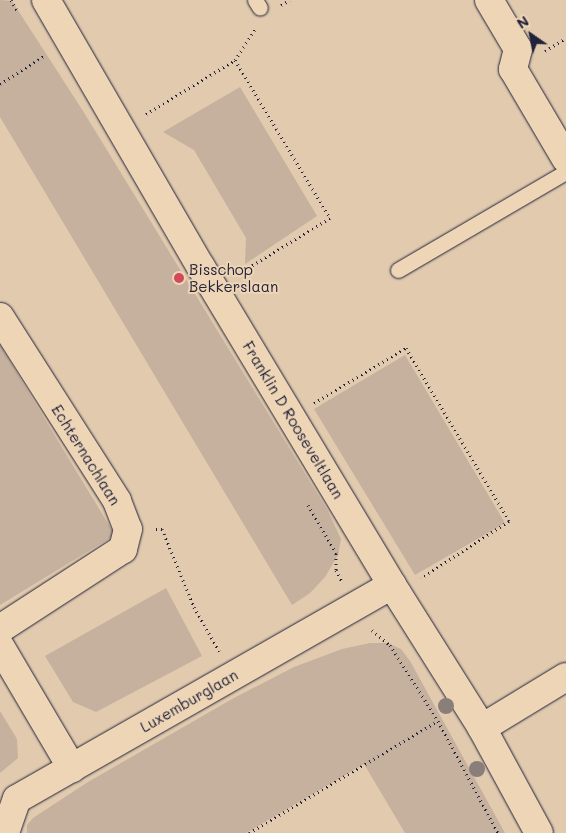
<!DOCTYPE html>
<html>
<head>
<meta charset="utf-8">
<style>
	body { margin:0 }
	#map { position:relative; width:566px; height:833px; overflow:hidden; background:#e1caae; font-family:Mali,sans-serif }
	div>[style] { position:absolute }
	.green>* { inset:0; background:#c5b19d }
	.path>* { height:3px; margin-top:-1.5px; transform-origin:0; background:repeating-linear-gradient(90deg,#22223b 0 1px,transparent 0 5px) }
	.roads { filter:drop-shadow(0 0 1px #22223b) drop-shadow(0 0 1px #22223b) }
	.lane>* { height:15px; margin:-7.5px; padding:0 7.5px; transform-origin:7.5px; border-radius:7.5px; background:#edd5b5 }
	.street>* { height:28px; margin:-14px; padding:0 14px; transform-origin:14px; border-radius:14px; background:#edd5b5 }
	.secondary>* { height:28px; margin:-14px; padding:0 14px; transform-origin:14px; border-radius:14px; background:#edd5b5 }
	.trees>* { width:16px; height:16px; margin:-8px; border-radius:50%; background:#8a7e7a }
	.dots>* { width:14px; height:14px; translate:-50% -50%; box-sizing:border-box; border:2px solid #edd5b5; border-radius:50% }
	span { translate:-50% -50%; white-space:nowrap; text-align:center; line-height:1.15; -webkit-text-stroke:4px #edd5b5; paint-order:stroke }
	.poi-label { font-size:15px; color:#22223b }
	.left { translate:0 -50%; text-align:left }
	.street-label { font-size:15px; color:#22223b }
	.north { position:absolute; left:506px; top:10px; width:50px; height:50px; -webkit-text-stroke:4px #edd5b5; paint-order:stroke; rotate:327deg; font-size:14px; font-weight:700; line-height:20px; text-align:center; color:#22223b }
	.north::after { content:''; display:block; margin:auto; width:18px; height:22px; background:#22223b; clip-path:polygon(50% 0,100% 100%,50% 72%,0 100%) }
</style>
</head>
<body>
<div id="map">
	<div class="green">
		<div style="clip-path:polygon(0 0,12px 1px,83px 111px,328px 511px,341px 539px,338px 555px,325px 577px,310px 593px,292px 605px,0 117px)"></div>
		<div style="clip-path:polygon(240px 87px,317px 216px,245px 264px,246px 238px,194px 150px,163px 132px)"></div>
		<div style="clip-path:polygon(0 345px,115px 535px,0 605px)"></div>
		<div style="clip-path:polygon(405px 355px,505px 523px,415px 575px,314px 409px)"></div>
		<div style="clip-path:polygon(166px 588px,202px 656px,96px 712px,73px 702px,45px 656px)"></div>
		<div style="clip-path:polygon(370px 643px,388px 643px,401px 649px,410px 661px,505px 833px,405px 833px,364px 764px,246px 833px,27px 833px,27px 825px,33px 818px,88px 782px,232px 699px,294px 667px,342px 649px)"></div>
		<div style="clip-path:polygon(0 711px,17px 739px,18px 758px,0 773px)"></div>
	</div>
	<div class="path">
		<div style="left:11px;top:0;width:14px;rotate:60deg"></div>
		<div style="left:281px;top:5px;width:10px;rotate:-29deg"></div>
		<div style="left:545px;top:51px;width:25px;rotate:-32deg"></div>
		<div style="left:235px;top:60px;width:37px;rotate:-57deg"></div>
		<div style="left:0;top:84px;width:52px;rotate:-32.5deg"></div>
		<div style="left:146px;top:114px;width:104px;rotate:-31.2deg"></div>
		<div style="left:235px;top:60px;width:184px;rotate:59deg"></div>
		<div style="left:330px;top:218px;width:108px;rotate:148.7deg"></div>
		<div style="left:314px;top:403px;width:107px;rotate:-30.9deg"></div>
		<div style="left:406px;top:348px;width:201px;rotate:59.2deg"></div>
		<div style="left:509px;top:521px;width:105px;rotate:147.1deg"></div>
		<div style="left:308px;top:505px;width:56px;rotate:59.7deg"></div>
		<div style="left:336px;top:553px;width:17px;rotate:90deg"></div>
		<div style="left:336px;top:570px;width:13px;rotate:63deg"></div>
		<div style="left:156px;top:529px;width:6px"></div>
		<div style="left:162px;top:529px;width:84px;rotate:67.7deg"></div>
		<div style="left:194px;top:607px;width:51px;rotate:60.4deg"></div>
		<div style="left:372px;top:630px;width:23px;rotate:40deg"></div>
		<div style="left:390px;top:645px;width:90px;rotate:57.7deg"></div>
		<div style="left:438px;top:721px;width:127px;rotate:61.8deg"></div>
		<div style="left:249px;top:833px;width:220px;rotate:-30.7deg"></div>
	</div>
	<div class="roads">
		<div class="lane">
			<div style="left:255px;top:0;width:9px;rotate:58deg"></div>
			<div style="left:398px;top:270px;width:194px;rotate:-30.3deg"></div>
		</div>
		<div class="street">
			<div style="left:489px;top:0;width:57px;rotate:59.4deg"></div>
			<div style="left:518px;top:49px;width:21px;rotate:104deg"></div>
			<div style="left:513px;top:69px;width:104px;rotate:59.5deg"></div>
			<div style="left:0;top:317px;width:218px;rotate:57.5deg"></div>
			<div style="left:117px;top:501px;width:30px;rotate:69deg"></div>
			<div style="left:128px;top:529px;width:21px;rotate:104deg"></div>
			<div style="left:123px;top:549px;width:147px;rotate:147deg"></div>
			<div style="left:482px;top:728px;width:98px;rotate:-31.3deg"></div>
		</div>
		<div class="secondary">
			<div style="left:46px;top:0;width:309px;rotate:59.9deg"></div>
			<div style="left:201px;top:267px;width:380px;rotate:59deg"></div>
			<div style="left:397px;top:593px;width:160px;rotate:57.8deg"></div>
			<div style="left:482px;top:728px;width:119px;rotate:61.5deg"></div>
			<div style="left:0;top:646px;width:142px;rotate:59.5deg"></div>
			<div style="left:5px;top:833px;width:36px;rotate:-71deg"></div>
			<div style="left:17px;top:799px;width:432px;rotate:-29.7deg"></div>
		</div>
	</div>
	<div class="trees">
		<div style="left:446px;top:706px"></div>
		<div style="left:477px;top:769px"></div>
	</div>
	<div class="dots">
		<div style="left:179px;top:278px;background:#d1495b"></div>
	</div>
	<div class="poi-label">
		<span class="left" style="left:189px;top:278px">Bisschop<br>Bekkerslaan</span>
	</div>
	<div class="street-label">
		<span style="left:293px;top:420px;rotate:59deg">Franklin D Rooseveltlaan</span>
		<span style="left:86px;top:455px;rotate:58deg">Echternachlaan</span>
		<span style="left:189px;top:701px;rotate:-30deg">Luxemburglaan</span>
	</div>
	<div class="north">N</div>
</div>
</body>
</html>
